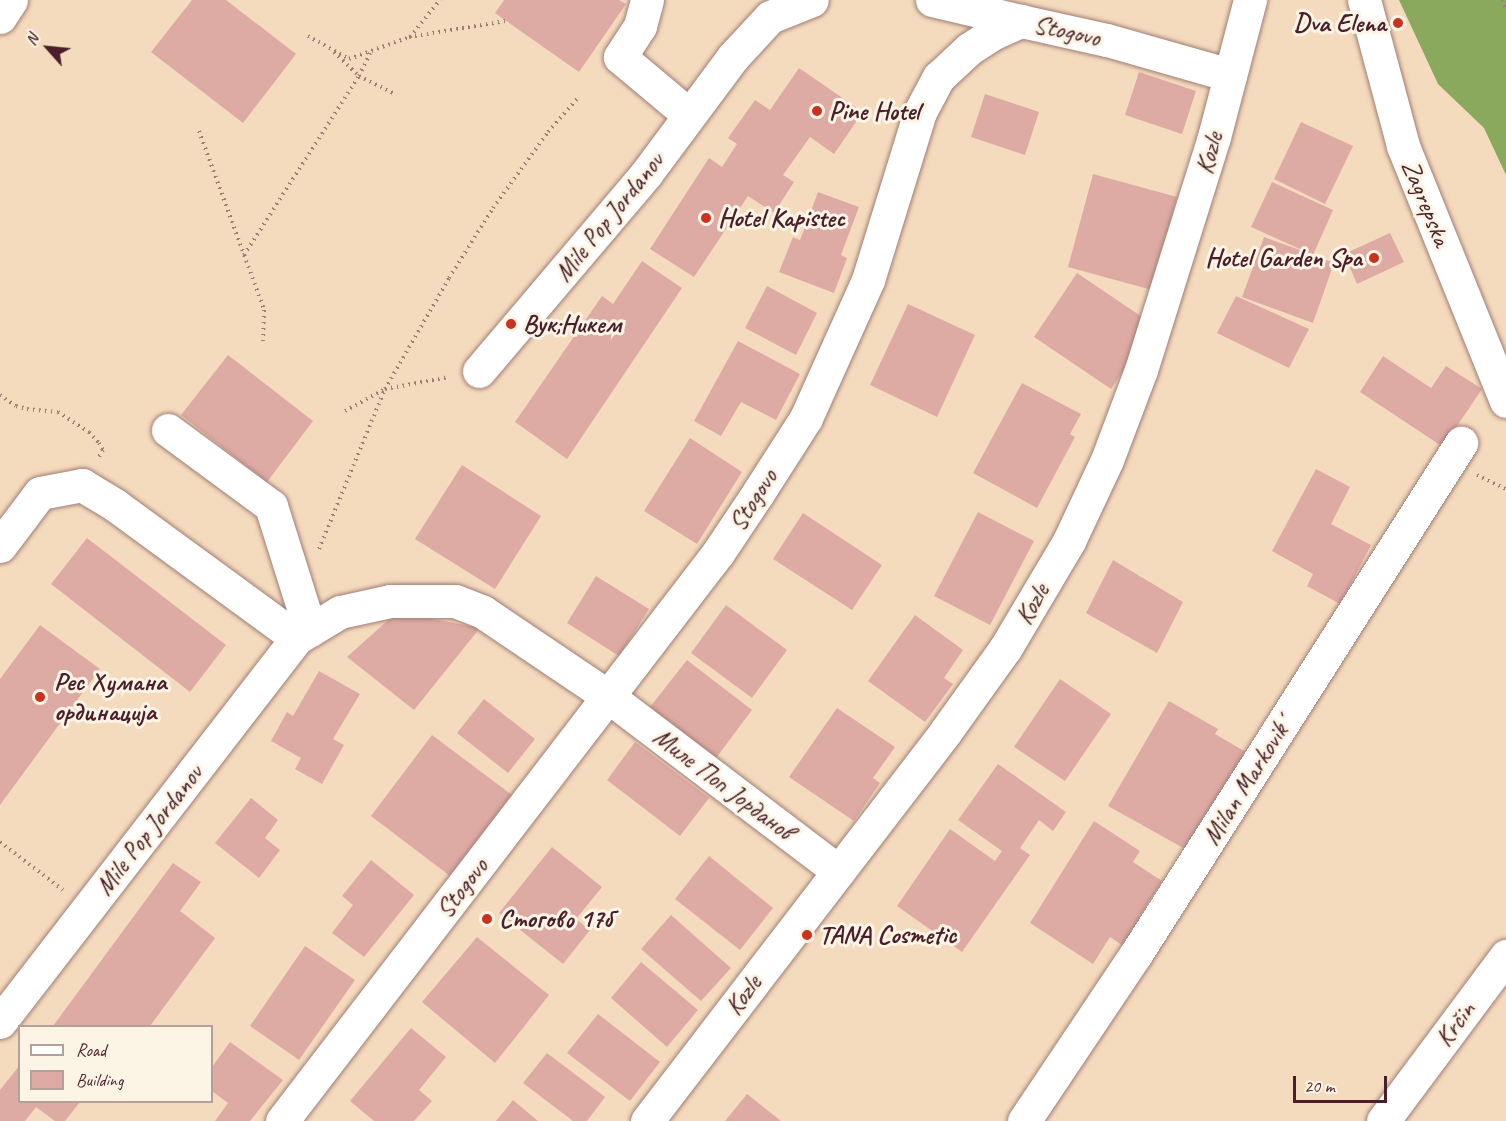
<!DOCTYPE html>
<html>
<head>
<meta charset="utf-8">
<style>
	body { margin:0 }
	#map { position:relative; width:1506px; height:1121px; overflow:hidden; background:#f5dbbe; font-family:Caveat,sans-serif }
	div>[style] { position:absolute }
	.forest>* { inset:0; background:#8aa95c }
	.building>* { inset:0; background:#deaba4 }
	.path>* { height:4px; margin-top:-2px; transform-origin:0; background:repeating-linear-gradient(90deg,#a07d74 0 1.5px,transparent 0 6px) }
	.roads { filter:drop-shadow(0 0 2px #a07d74) drop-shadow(0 0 2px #a07d74) }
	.minor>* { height:33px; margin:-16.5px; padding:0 16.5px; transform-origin:16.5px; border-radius:16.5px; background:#fff }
	.dots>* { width:16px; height:16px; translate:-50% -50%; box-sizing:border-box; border:3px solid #fcf5e5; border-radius:50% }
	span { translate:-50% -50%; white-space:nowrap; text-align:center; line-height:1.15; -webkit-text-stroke:6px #fcf5e5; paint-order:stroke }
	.poi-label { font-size:26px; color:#4a1f2b; font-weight:700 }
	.right { translate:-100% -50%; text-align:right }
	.left { translate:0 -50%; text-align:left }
	.street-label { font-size:26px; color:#4a1f2b }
	.legend { position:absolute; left:18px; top:1025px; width:195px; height:78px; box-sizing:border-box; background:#fcf5e5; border:2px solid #b59f9b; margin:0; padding:8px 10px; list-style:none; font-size:18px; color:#4a1f2b }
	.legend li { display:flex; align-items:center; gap:12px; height:30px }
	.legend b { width:30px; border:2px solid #b59f9b }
	.north { position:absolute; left:18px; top:18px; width:60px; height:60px; -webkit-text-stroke:4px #fcf5e5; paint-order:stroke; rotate:297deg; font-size:16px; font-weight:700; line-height:24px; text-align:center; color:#4a1f2b }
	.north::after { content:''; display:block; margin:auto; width:21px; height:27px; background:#4a1f2b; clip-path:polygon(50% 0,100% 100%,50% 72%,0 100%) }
	.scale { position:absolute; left:1293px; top:1076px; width:94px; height:27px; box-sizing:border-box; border:3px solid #4a1f2b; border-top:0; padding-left:8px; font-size:18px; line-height:21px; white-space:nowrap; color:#4a1f2b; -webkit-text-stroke:4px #fcf5e5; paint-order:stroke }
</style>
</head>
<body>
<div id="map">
	<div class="forest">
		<div style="clip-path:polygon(1399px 0,1506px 0,1506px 175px,1484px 128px,1438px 84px)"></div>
	</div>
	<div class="building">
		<div style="clip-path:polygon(192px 0,226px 0,296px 54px,243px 123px,151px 52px)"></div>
		<div style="clip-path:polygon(504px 0,619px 0,626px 4px,579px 72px,495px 13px)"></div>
		<div style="clip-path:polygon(799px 68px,863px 112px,834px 154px,810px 137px,783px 175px,794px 182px,774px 213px,748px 196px,694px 277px,650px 249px,709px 158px,722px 167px,737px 144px,728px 138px,755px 100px,770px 110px)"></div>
		<div style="clip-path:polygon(1139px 72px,1196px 91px,1182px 134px,1125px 115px)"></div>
		<div style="clip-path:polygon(985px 94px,1039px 112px,1025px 155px,971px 137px)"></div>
		<div style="clip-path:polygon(1301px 122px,1353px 146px,1325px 204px,1274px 179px)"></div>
		<div style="clip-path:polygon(1093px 174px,1177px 197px,1152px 290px,1068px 267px)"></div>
		<div style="clip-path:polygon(1272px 182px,1333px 210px,1313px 255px,1334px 263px,1313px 323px,1242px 297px,1264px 237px,1311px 254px,1251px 227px)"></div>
		<div style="clip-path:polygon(818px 192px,859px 207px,841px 255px,847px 258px,834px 293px,779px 272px,793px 237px,800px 240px)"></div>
		<div style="clip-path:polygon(1390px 233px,1404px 262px,1357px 284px,1344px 254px)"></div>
		<div style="clip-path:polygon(642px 261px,682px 288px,567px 459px,515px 422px,602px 296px,613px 304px)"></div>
		<div style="clip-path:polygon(1077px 273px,1154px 325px,1111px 389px,1034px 337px)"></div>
		<div style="clip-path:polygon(767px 286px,817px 313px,796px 355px,745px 328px)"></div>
		<div style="clip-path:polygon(1236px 296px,1309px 329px,1289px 368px,1217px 333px)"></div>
		<div style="clip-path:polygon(908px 304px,975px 335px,937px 417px,870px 385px)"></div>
		<div style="clip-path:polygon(738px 341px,800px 374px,776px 420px,741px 402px,721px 436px,694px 421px)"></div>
		<div style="clip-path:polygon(228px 355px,313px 421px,267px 482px,181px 415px)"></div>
		<div style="clip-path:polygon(1383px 356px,1431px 388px,1446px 366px,1482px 389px,1443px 447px,1360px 392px)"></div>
		<div style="clip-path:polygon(1022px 383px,1081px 414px,1070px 434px,1075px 437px,1037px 508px,973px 473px)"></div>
		<div style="clip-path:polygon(690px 438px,742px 472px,697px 544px,644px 511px)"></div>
		<div style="clip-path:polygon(462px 465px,541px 516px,495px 589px,415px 539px)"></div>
		<div style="clip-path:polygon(1316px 469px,1350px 487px,1331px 524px,1371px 545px,1340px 604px,1307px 586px,1313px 574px,1272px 551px)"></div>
		<div style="clip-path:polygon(978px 512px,1034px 541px,990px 625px,934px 596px)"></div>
		<div style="clip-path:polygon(803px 513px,882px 565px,852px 610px,773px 559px)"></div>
		<div style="clip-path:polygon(87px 538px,226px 645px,190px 692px,51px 584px)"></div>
		<div style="clip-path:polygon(1113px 560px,1183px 602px,1157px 653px,1086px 613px)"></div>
		<div style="clip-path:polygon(596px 576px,649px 609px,619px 656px,567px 623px)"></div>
		<div style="clip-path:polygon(726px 605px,787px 650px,752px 698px,691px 653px)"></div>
		<div style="clip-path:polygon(397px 612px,480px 628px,414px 710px,347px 657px)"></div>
		<div style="clip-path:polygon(915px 615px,963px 650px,944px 678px,953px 684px,925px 722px,868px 681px)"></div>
		<div style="clip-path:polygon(40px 625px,100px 669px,0 805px,0 679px)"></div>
		<div style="clip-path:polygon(687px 660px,752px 710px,716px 758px,650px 707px)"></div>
		<div style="clip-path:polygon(319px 671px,360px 694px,333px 739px,344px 745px,322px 784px,295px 769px,301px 758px,271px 741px,287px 712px,293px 716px)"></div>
		<div style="clip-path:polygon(1060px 679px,1111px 714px,1065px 781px,1014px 747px)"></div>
		<div style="clip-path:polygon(484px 699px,535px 739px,508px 773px,457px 733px)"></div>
		<div style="clip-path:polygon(1169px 701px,1218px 729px,1215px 734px,1251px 755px,1194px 854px,1108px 806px)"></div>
		<div style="clip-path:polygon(837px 708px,895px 747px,873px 778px,880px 783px,854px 821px,789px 777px)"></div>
		<div style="clip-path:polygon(432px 735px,512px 795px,450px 876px,371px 816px)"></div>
		<div style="clip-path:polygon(635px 742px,709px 798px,680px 836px,607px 780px)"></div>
		<div style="clip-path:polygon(998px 764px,1066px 812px,1053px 831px,1039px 820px,1020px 848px,1030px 855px,962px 952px,897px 906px,950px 829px,995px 861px,1002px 851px,958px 820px)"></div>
		<div style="clip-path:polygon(251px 798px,278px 820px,265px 838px,280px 850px,259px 878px,215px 843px)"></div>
		<div style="clip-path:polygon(1094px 821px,1140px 851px,1133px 862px,1162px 881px,1139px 917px,1149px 923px,1131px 951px,1110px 937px,1093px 964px,1030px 923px)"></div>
		<div style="clip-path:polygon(552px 847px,602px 887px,576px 919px,590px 930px,563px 964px,499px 913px)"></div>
		<div style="clip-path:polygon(709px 856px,773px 908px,740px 950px,675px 899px)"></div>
		<div style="clip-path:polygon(371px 860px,414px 895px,364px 957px,332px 933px,353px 905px,342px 896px)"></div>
		<div style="clip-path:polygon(173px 863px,201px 882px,180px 911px,215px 938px,150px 1026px,53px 1026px)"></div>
		<div style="clip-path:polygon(671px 915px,731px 968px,701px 1001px,641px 949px)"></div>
		<div style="clip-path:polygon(477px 937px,549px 995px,495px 1063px,422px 1002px)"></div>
		<div style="clip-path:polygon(305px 946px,355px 980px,299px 1060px,250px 1026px)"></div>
		<div style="clip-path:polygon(641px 962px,698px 1010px,667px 1047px,611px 998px)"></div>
		<div style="clip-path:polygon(598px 1014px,660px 1062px,630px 1101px,567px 1053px)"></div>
		<div style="clip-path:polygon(411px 1028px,446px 1057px,419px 1090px,432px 1101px,414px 1121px,374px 1121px,350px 1101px)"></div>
		<div style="clip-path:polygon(230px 1042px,283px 1080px,250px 1121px,215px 1121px,228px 1103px,212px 1091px,212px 1067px)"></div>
		<div style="clip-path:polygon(547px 1053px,605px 1097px,587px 1121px,573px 1121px,523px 1083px)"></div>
		<div style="clip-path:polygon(20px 1065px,20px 1102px,80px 1102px,65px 1121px,55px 1121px,36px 1107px,25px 1121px,0 1121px,0 1090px)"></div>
		<div style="clip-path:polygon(747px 1094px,781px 1121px,725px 1121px)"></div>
		<div style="clip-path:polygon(513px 1100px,538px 1121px,496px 1121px)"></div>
	</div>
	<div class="path">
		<div style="left:1502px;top:0;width:9px;rotate:63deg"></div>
		<div style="left:308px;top:36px;width:47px;rotate:29.3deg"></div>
		<div style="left:349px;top:59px;width:64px;rotate:-20.1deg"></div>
		<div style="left:409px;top:37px;width:98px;rotate:-9.4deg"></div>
		<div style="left:410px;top:37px;width:48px;rotate:-51deg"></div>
		<div style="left:334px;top:52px;width:35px;rotate:44deg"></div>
		<div style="left:359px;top:76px;width:42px;rotate:26.6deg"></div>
		<div style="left:199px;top:131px;width:190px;rotate:70deg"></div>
		<div style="left:264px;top:310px;width:31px;rotate:92deg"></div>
		<div style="left:244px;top:255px;width:213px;rotate:-57.3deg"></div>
		<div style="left:359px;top:76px;width:28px;rotate:-64deg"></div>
		<div style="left:0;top:395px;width:19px;rotate:35deg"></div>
		<div style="left:16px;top:406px;width:11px;rotate:15deg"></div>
		<div style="left:27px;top:409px;width:31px;rotate:6deg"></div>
		<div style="left:58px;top:412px;width:37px;rotate:33deg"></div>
		<div style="left:89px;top:432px;width:15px;rotate:48deg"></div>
		<div style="left:99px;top:443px;width:8px;rotate:60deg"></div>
		<div style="left:103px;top:450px;width:9px;rotate:122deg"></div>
		<div style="left:345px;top:411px;width:46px;rotate:-28.8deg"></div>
		<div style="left:385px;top:389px;width:128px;rotate:-60deg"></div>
		<div style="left:449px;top:278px;width:83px;rotate:-57.8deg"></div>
		<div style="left:493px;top:208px;width:94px;rotate:-54.1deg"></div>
		<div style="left:548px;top:132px;width:44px;rotate:-48.7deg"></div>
		<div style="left:1477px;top:475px;width:32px;rotate:26deg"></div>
		<div style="left:319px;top:549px;width:173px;rotate:-67.6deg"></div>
		<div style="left:385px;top:389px;width:65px;rotate:-10.6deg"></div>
		<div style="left:0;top:842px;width:79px;rotate:37.3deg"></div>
	</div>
	<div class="roads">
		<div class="minor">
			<div style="left:647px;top:0;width:27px;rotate:105deg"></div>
			<div style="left:640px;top:26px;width:37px;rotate:123deg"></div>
			<div style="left:620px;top:57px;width:90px;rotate:40deg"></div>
			<div style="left:932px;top:0;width:91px;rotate:13.3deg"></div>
			<div style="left:1364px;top:0;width:151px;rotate:75deg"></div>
			<div style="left:1403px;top:146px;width:275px;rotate:68deg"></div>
			<div style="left:0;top:17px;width:20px;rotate:-57deg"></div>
			<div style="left:479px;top:371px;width:258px;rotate:-49.7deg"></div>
			<div style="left:646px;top:174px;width:146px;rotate:-53.4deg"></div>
			<div style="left:733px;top:57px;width:54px;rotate:-47.2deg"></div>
			<div style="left:770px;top:17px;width:45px;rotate:-22deg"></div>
			<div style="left:168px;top:430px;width:128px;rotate:36.4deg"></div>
			<div style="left:271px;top:506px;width:130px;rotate:72.5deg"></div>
			<div style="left:0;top:546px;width:66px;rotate:-53deg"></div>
			<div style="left:40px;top:493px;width:43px;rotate:-10.8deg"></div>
			<div style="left:82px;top:485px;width:39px;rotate:31deg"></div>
			<div style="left:115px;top:505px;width:225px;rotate:36.2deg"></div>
			<div style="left:0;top:1022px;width:485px;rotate:-52.3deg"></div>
			<div style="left:297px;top:638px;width:50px;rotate:-31.2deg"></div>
			<div style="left:340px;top:612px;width:51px;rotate:-12.4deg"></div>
			<div style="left:390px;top:601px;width:65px"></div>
			<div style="left:455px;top:601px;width:30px;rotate:21deg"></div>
			<div style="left:483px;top:612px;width:152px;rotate:34deg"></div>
			<div style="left:609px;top:697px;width:288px;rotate:37.2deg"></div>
			<div style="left:282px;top:1121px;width:716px;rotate:-52.49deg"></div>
			<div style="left:718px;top:553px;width:72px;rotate:-56.3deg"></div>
			<div style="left:758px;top:493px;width:89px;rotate:-57.4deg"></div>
			<div style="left:806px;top:418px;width:151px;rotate:-65.8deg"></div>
			<div style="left:868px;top:280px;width:176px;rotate:-72.8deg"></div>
			<div style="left:920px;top:112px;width:40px;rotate:-62deg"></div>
			<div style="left:939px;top:77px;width:41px;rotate:-43deg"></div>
			<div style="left:969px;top:49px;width:30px;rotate:-33deg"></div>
			<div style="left:994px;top:33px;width:30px;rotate:-24deg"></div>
			<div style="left:1021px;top:21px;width:88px;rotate:12.5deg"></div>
			<div style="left:1107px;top:40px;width:128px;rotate:15.9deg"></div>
			<div style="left:647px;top:1121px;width:491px;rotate:-52.5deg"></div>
			<div style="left:946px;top:731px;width:101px;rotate:-54.3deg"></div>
			<div style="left:1005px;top:649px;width:126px;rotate:-59.3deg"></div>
			<div style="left:1069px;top:541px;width:89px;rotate:-64.9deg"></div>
			<div style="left:1107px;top:460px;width:96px;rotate:-69.3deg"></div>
			<div style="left:1141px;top:370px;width:244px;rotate:-72.6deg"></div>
			<div style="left:1214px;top:137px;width:142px;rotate:-75.3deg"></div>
			<div style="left:1024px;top:1121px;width:201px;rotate:-56.2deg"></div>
			<div style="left:1136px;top:954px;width:606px;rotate:-57.54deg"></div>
			<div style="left:1383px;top:1121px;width:206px;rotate:-53.3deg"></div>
		</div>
	</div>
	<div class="dots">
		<div style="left:1398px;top:23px;background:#c8321e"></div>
		<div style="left:817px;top:111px;background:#c8321e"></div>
		<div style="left:706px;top:218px;background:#c8321e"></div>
		<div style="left:1374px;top:258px;background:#c8321e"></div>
		<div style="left:511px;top:324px;background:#c8321e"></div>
		<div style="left:40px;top:697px;background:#c8321e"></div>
		<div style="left:487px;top:919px;background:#c8321e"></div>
		<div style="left:807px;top:935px;background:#c8321e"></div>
	</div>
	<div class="poi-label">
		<span class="right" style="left:1386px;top:23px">Dva Elena</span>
		<span class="left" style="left:829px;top:111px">Pine Hotel</span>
		<span class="left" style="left:718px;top:218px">Hotel Kapistec</span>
		<span class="right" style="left:1362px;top:258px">Hotel Garden Spa</span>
		<span class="left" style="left:523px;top:324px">Вук;Никем</span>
		<span class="left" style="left:54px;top:697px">Рес Хумана<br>ординација</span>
		<span class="left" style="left:499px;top:919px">Стогово 17б</span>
		<span class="left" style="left:819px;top:935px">TANA Cosmetic</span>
	</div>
	<div class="street-label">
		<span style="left:1067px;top:31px;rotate:13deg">Stogovo</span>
		<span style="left:1209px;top:153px;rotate:-74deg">Kozle</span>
		<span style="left:1426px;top:203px;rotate:68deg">Zagrepska</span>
		<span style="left:609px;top:217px;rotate:-51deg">Mile Pop Jordanov</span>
		<span style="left:753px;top:500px;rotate:-57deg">Stogovo</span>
		<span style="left:1032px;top:604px;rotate:-60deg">Kozle</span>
		<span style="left:723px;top:784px;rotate:37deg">Миле Поп Јорданов</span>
		<span style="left:1245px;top:784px;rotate:-58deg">Milan Markoviḱ</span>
		<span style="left:149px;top:830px;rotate:-52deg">Mile Pop Jordanov</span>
		<span style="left:462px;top:888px;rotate:-52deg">Stogovo</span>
		<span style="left:743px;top:995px;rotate:-53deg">Kozle</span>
		<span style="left:1455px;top:1024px;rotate:-53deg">Krčin</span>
	</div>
	<ul class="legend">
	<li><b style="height:8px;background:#fff"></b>Road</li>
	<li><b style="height:16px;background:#deaba4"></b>Building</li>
	</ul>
	<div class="north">N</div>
	<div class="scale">20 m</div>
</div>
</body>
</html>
